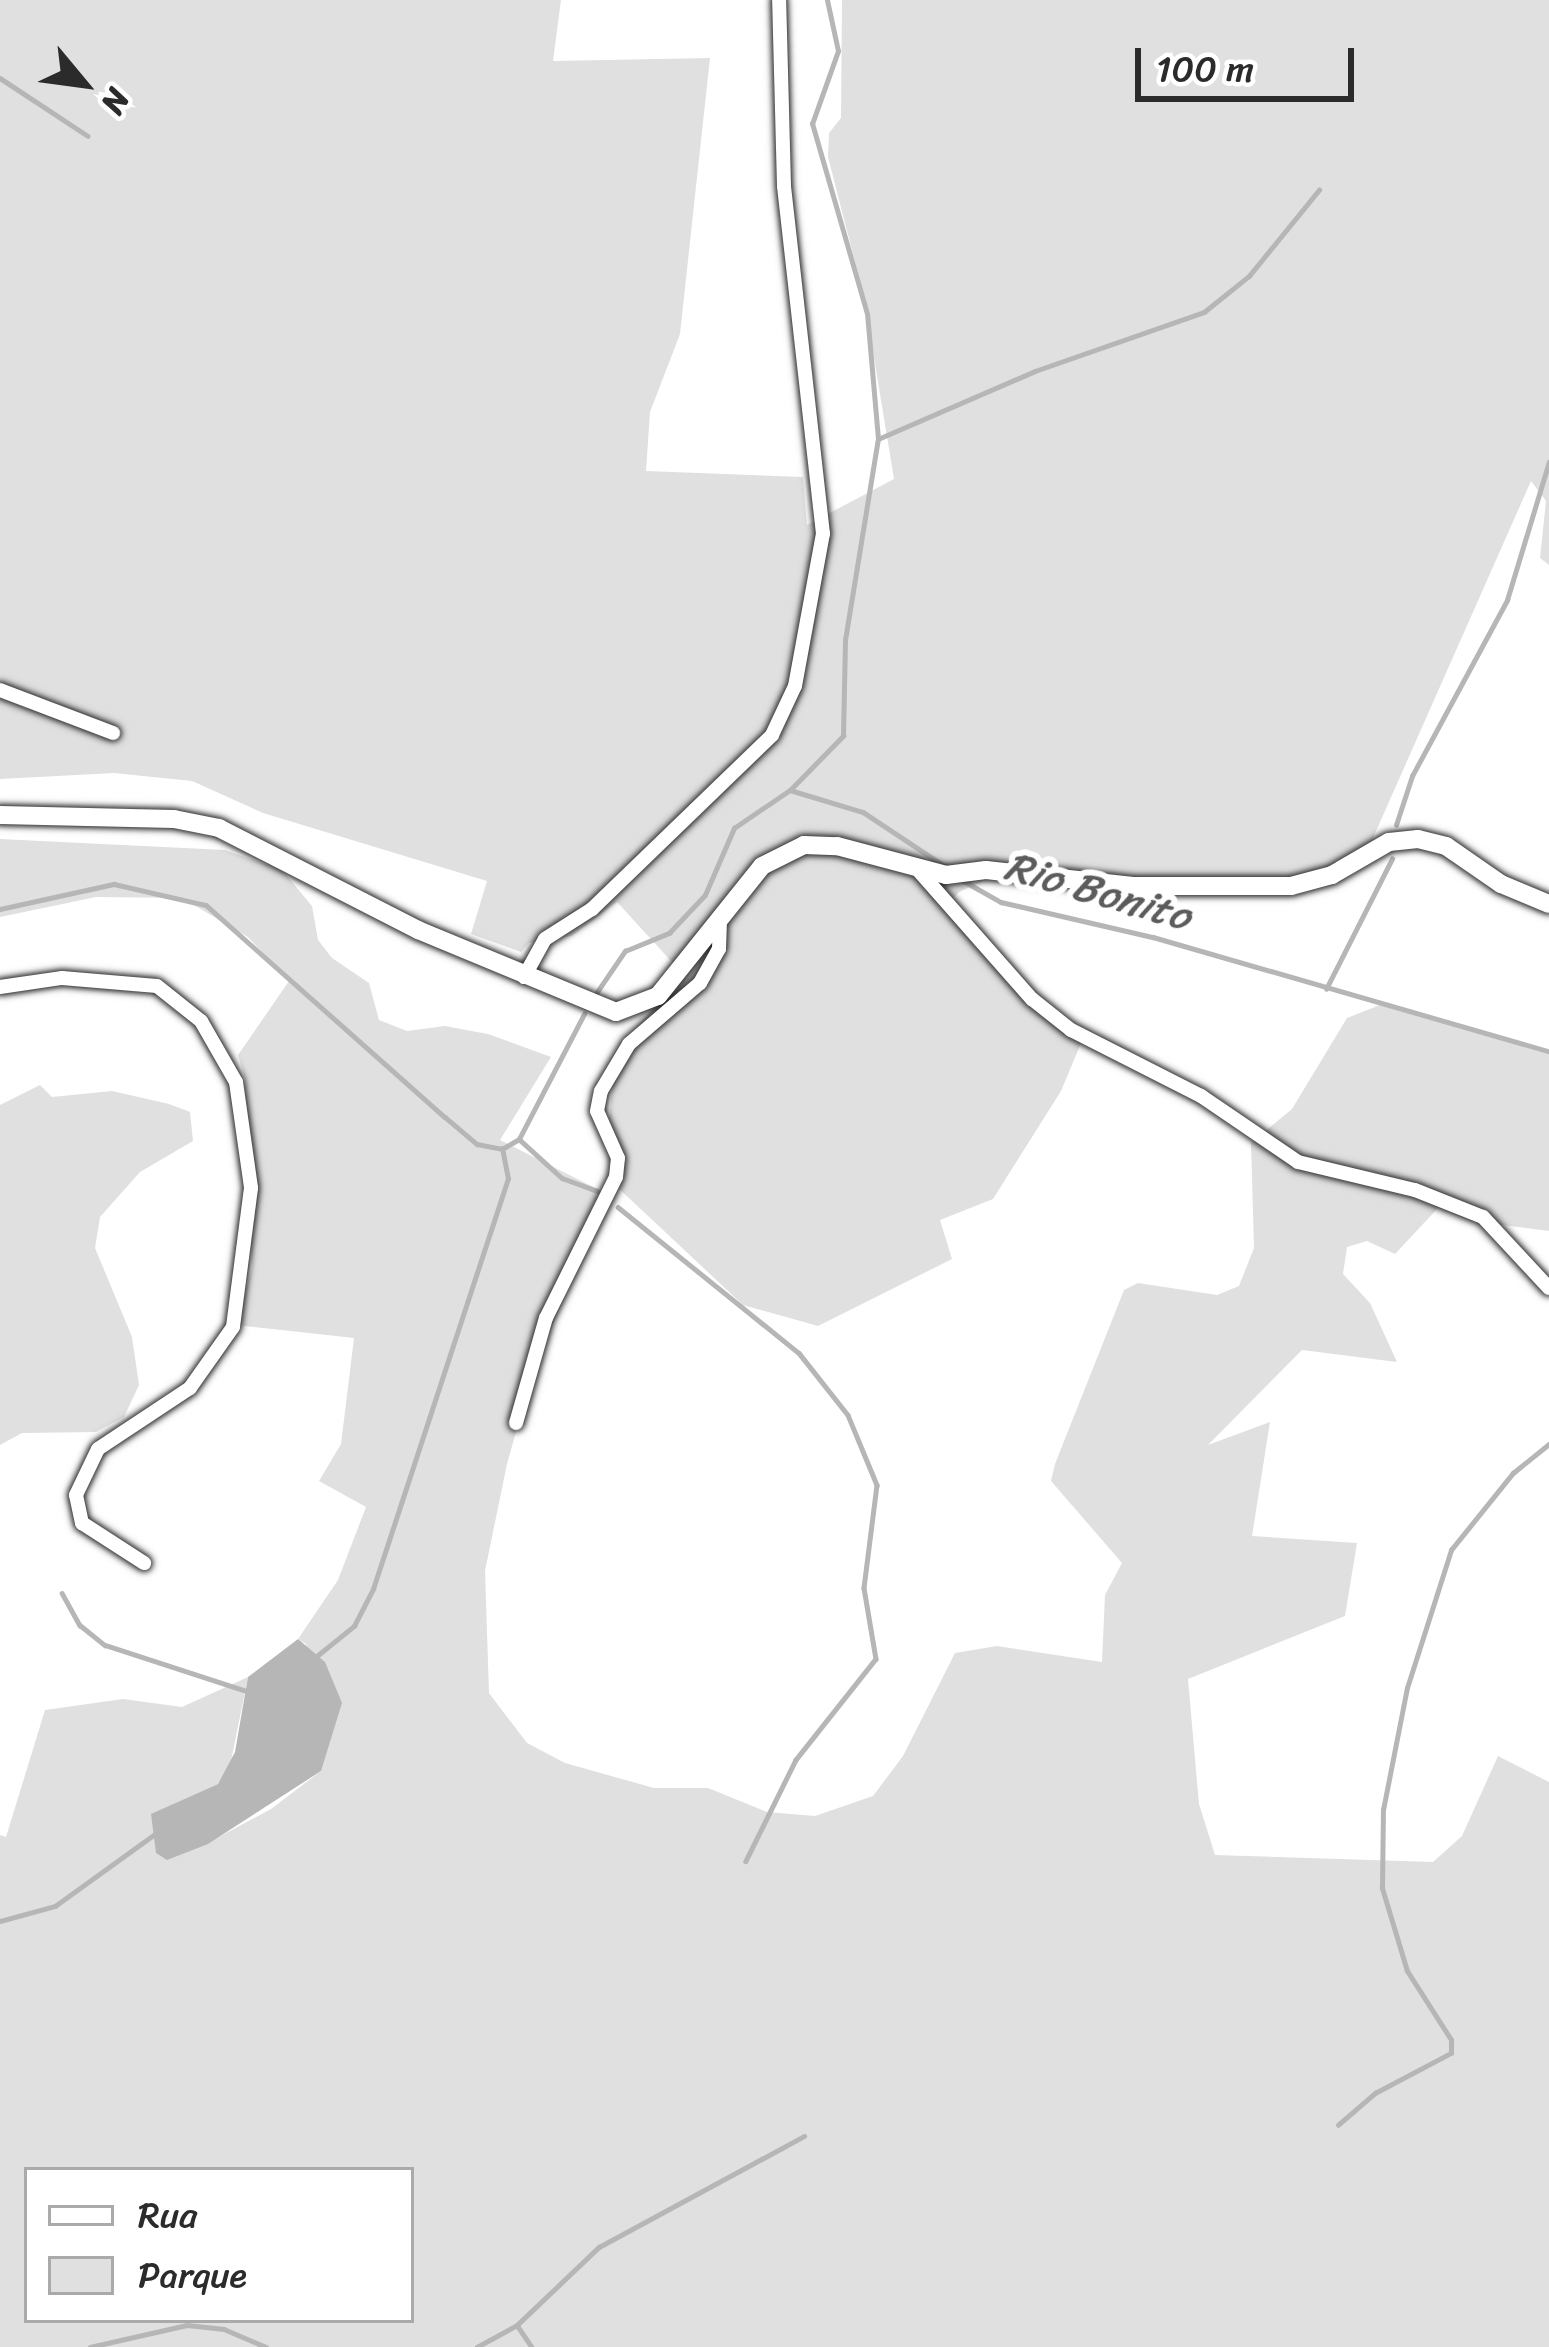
<!DOCTYPE html>
<html>
<head>
<meta charset="utf-8">
<style>
	body { margin:0 }
	#map { position:relative; width:1549px; height:2347px; overflow:hidden; background:#fff; font-family:Sriracha,sans-serif }
	div>[style] { position:absolute }
	.green>* { inset:0; background:#e0e0e0 }
	.water>* { inset:0; background:#b6b6b6 }
	.stream>* { height:4.5px; margin:-2.25px; padding:0 2.25px; transform-origin:2.25px; border-radius:2.25px; background:#b6b6b6 }
	.roads { filter:drop-shadow(0 0 3px #2b2b2b) drop-shadow(0 0 3px #2b2b2b) }
	.street>* { height:14px; margin:-7px; padding:0 7px; transform-origin:7px; border-radius:7px; background:#fff }
	.secondary>* { height:18px; margin:-9px; padding:0 9px; transform-origin:9px; border-radius:9px; background:#fff }
	span { translate:-50% -50%; white-space:nowrap; text-align:center; line-height:1.15; -webkit-text-stroke:12px #fff; paint-order:stroke }
	.water-label { font-size:42px; color:#5c5c5c; font-style:italic }
	.legend { position:absolute; left:24px; top:2167px; width:390px; height:156px; box-sizing:border-box; background:#fff; border:3px solid #aaa; margin:0; padding:15px 21px; list-style:none; font-size:36px; color:#2b2b2b }
	.legend li { display:flex; align-items:center; gap:24px; height:60px }
	.legend b { width:60px; border:3px solid #aaa }
	.north { position:absolute; left:24px; top:24px; width:120px; height:120px; -webkit-text-stroke:9px #fff; paint-order:stroke; rotate:119deg; font-size:33px; font-weight:700; line-height:48px; text-align:center; color:#2b2b2b }
	.north::after { content:''; display:block; margin:auto; width:42px; height:54px; background:#2b2b2b; clip-path:polygon(50% 0,100% 100%,50% 72%,0 100%) }
	.scale { position:absolute; left:1135px; top:48px; width:219px; height:54px; box-sizing:border-box; border:6px solid #2b2b2b; border-top:0; padding-left:15px; font-size:36px; line-height:42px; white-space:nowrap; color:#2b2b2b; -webkit-text-stroke:9px #fff; paint-order:stroke }
</style>
</head>
<body>
<div id="map">
	<div class="green">
		<div style="clip-path:polygon(0 0,561px 0,553px 61px,710px 58px,680px 334px,650px 412px,646px 471px,803px 477px,807px 525px,894px 479px,864px 297px,828px 157px,829px 133px,841px 118px,842px 0,1549px 0,1549px 565px,1540px 558px,1546px 501px,1531px 481px,1369px 847px,1303px 880px,985px 880px,959px 892px,949px 902px,1026px 995px,1081px 1043px,1061px 1091px,993px 1199px,940px 1220px,952px 1259px,818px 1326px,743px 1305px,615px 1185px,608px 1133px,614px 1068px,625px 1041px,682px 973px,617px 902px,572px 936px,529px 943px,521px 952px,471px 934px,487px 881px,263px 813px,192px 781px,114px 773px,0 779px)"></div>
		<div style="clip-path:polygon(evenodd,0 839px,225px 850px,282px 870px,312px 906px,318px 940px,332px 958px,369px 983px,379px 1020px,407px 1031px,445px 1026px,488px 1034px,551px 1057px,500px 1140px,607px 1194px,532px 1375px,507px 1464px,485px 1571px,489px 1693px,527px 1743px,565px 1763px,654px 1788px,708px 1788px,767px 1812px,815px 1816px,873px 1796px,903px 1756px,955px 1653px,997px 1646px,1102px 1662px,1105px 1595px,1122px 1563px,1051px 1481px,1055px 1464px,1124px 1290px,1138px 1283px,1217px 1295px,1239px 1286px,1254px 1248px,1251px 1143px,1292px 1109px,1347px 1018px,1380px 1005px,1549px 1054px,1549px 1231px,1471px 1221px,1438px 1208px,1395px 1254px,1367px 1241px,1347px 1247px,1343px 1274px,1370px 1303px,1397px 1362px,1302px 1350px,1208px 1445px,1270px 1422px,1252px 1536px,1357px 1543px,1345px 1616px,1188px 1679px,1199px 1804px,1215px 1855px,1433px 1862px,1462px 1836px,1498px 1756px,1549px 1782px,1549px 2347px,0 2347px,0 1835px,6px 1837px,45px 1710px,123px 1699px,182px 1707px,248px 1677px,230px 1766px,218px 1784px,174px 1804px,204px 1845px,271px 1809px,321px 1771px,306px 1644px,298px 1639px,338px 1580px,366px 1507px,319px 1481px,341px 1444px,354px 1338px,236px 1325px,252px 1268px,245px 1079px,238px 1055px,289px 981px,248px 937px,182px 898px,96px 897px,0 917px,0 839px,27px 2170px,411px 2170px,411px 2320px,27px 2320px,27px 2170px)"></div>
		<div style="clip-path:polygon(40px 1085px,52px 1097px,112px 1091px,169px 1104px,190px 1112px,193px 1141px,140px 1172px,100px 1217px,95px 1248px,132px 1337px,139px 1385px,124px 1417px,96px 1432px,22px 1433px,0 1445px,0 1105px)"></div>
	</div>
	<div class="water">
		<div style="clip-path:polygon(298px 1639px,325px 1662px,342px 1703px,321px 1771px,208px 1844px,167px 1860px,156px 1853px,151px 1814px,218px 1784px,235px 1752px,248px 1677px)"></div>
	</div>
	<div class="stream">
		<div style="left:0;top:78px;width:105px;rotate:33.4deg"></div>
		<div style="left:878px;top:439px;width:171px;rotate:-23.4deg"></div>
		<div style="left:1035px;top:371px;width:179px;rotate:-19.2deg"></div>
		<div style="left:1204px;top:312px;width:58px;rotate:-38.7deg"></div>
		<div style="left:1249px;top:276px;width:111px;rotate:-50.9deg"></div>
		<div style="left:790px;top:790px;width:76px;rotate:16.8deg"></div>
		<div style="left:863px;top:812px;width:103px;rotate:33.5deg"></div>
		<div style="left:1396px;top:825px;width:52px;rotate:-71.9deg"></div>
		<div style="left:1412px;top:776px;width:200px;rotate:-61.6deg"></div>
		<div style="left:1507px;top:600px;width:144px;rotate:-73.1deg"></div>
		<div style="left:962px;top:880px;width:45px;rotate:29.4deg"></div>
		<div style="left:1001px;top:902px;width:156px;rotate:13deg"></div>
		<div style="left:1153px;top:937px;width:412px;rotate:16.1deg"></div>
		<div style="left:0;top:909px;width:117px;rotate:-12.4deg"></div>
		<div style="left:114px;top:884px;width:94px;rotate:12.9deg"></div>
		<div style="left:206px;top:905px;width:319px;rotate:41.6deg"></div>
		<div style="left:445px;top:1117px;width:42px;rotate:40.2deg"></div>
		<div style="left:477px;top:1144px;width:25px;rotate:11deg"></div>
		<div style="left:502px;top:1149px;width:20px;rotate:-30deg"></div>
		<div style="left:519px;top:1139px;width:141px;rotate:-62.5deg"></div>
		<div style="left:1326px;top:989px;width:146px;rotate:-63.1deg"></div>
		<div style="left:597px;top:992px;width:50px;rotate:-55.7deg"></div>
		<div style="left:625px;top:951px;width:48px;rotate:-22.2deg"></div>
		<div style="left:669px;top:933px;width:52px;rotate:-46.5deg"></div>
		<div style="left:705px;top:895px;width:73px;rotate:-66.6deg"></div>
		<div style="left:734px;top:828px;width:68px;rotate:-34.2deg"></div>
		<div style="left:790px;top:790px;width:76px;rotate:-45.5deg"></div>
		<div style="left:843px;top:736px;width:96px;rotate:-88.8deg"></div>
		<div style="left:845px;top:640px;width:204px;rotate:-80.7deg"></div>
		<div style="left:878px;top:439px;width:125px;rotate:-95deg"></div>
		<div style="left:867px;top:314px;width:198px;rotate:-106.1deg"></div>
		<div style="left:812px;top:124px;width:77px;rotate:-70.4deg"></div>
		<div style="left:838px;top:51px;width:52px;rotate:-102.2deg"></div>
		<div style="left:519px;top:1139px;width:58px;rotate:42.2deg"></div>
		<div style="left:562px;top:1178px;width:37px;rotate:20deg"></div>
		<div style="left:618px;top:1207px;width:233px;rotate:38.9deg"></div>
		<div style="left:799px;top:1353px;width:79px;rotate:51.7deg"></div>
		<div style="left:848px;top:1415px;width:76px;rotate:67.5deg"></div>
		<div style="left:877px;top:1485px;width:104px;rotate:97.2deg"></div>
		<div style="left:864px;top:1588px;width:72px;rotate:80.4deg"></div>
		<div style="left:876px;top:1659px;width:129px;rotate:128.4deg"></div>
		<div style="left:796px;top:1760px;width:113px;rotate:116.3deg"></div>
		<div style="left:62px;top:1593px;width:37px;rotate:61deg"></div>
		<div style="left:80px;top:1625px;width:32px;rotate:39deg"></div>
		<div style="left:105px;top:1645px;width:152px;rotate:18deg"></div>
		<div style="left:313px;top:1659px;width:53px;rotate:-38.8deg"></div>
		<div style="left:354px;top:1626px;width:42px;rotate:-62.8deg"></div>
		<div style="left:373px;top:1589px;width:432px;rotate:-71.8deg"></div>
		<div style="left:508px;top:1179px;width:31px;rotate:-101deg"></div>
		<div style="left:0;top:1921px;width:57px;rotate:-15.3deg"></div>
		<div style="left:55px;top:1906px;width:123px;rotate:-35.8deg"></div>
		<div style="left:1338px;top:2125px;width:49px;rotate:-40.9deg"></div>
		<div style="left:1375px;top:2093px;width:86px;rotate:-27.8deg"></div>
		<div style="left:1451px;top:2053px;width:13px;rotate:-90deg"></div>
		<div style="left:1451px;top:2040px;width:82px;rotate:-122.5deg"></div>
		<div style="left:1407px;top:1971px;width:87px;rotate:-106.8deg"></div>
		<div style="left:1382px;top:1888px;width:78px;rotate:-89.3deg"></div>
		<div style="left:1383px;top:1810px;width:124px;rotate:-78.9deg"></div>
		<div style="left:1407px;top:1688px;width:145px;rotate:-72.3deg"></div>
		<div style="left:1451px;top:1550px;width:99px;rotate:-51.2deg"></div>
		<div style="left:1513px;top:1473px;width:46px;rotate:-38.9deg"></div>
		<div style="left:517px;top:2325px;width:27px;rotate:56deg"></div>
		<div style="left:90px;top:2347px;width:99px;rotate:-12.8deg"></div>
		<div style="left:187px;top:2325px;width:37px;rotate:6deg"></div>
		<div style="left:224px;top:2329px;width:46px;rotate:23.2deg"></div>
		<div style="left:477px;top:2347px;width:46px;rotate:-28.8deg"></div>
		<div style="left:517px;top:2325px;width:113px;rotate:-43.6deg"></div>
		<div style="left:599px;top:2247px;width:233px;rotate:-28.4deg"></div>
	</div>
	<div class="roads">
		<div class="street">
			<div style="left:0;top:690px;width:121px;rotate:20.8deg"></div>
			<div style="left:919px;top:871px;width:171px;rotate:48.6deg"></div>
			<div style="left:1032px;top:999px;width:50px;rotate:38.5deg"></div>
			<div style="left:1071px;top:1030px;width:146px;rotate:26.9deg"></div>
			<div style="left:1201px;top:1096px;width:117px;rotate:34.2deg"></div>
			<div style="left:1298px;top:1162px;width:120px;rotate:13.5deg"></div>
			<div style="left:1415px;top:1190px;width:73px;rotate:21.7deg"></div>
			<div style="left:1483px;top:1217px;width:97px;rotate:47.1deg"></div>
			<div style="left:524px;top:977px;width:43px;rotate:-61.1deg"></div>
			<div style="left:545px;top:939px;width:56px;rotate:-32.6deg"></div>
			<div style="left:592px;top:909px;width:250px;rotate:-44deg"></div>
			<div style="left:772px;top:735px;width:54px;rotate:-64.9deg"></div>
			<div style="left:795px;top:686px;width:155px;rotate:-79.6deg"></div>
			<div style="left:823px;top:534px;width:350px;rotate:-96.4deg"></div>
			<div style="left:784px;top:186px;width:186px;rotate:-91.5deg"></div>
			<div style="left:0;top:987px;width:63px;rotate:-8.3deg"></div>
			<div style="left:62px;top:978px;width:95px;rotate:4.8deg"></div>
			<div style="left:157px;top:986px;width:56px;rotate:38.5deg"></div>
			<div style="left:201px;top:1021px;width:70px;rotate:60.2deg"></div>
			<div style="left:236px;top:1082px;width:107px;rotate:81.9deg"></div>
			<div style="left:251px;top:1188px;width:140px;rotate:97.4deg"></div>
			<div style="left:233px;top:1327px;width:75px;rotate:125.2deg"></div>
			<div style="left:190px;top:1388px;width:110px;rotate:146.5deg"></div>
			<div style="left:98px;top:1449px;width:51px;rotate:115.6deg"></div>
			<div style="left:76px;top:1495px;width:29px;rotate:78deg"></div>
			<div style="left:82px;top:1523px;width:74px;rotate:32.8deg"></div>
			<div style="left:516px;top:1423px;width:109px;rotate:-74.1deg"></div>
			<div style="left:546px;top:1318px;width:157px;rotate:-63.6deg"></div>
			<div style="left:616px;top:1177px;width:19px;rotate:-84deg"></div>
			<div style="left:618px;top:1158px;width:51px;rotate:-114.1deg"></div>
			<div style="left:597px;top:1111px;width:20px;rotate:-79deg"></div>
			<div style="left:601px;top:1091px;width:55px;rotate:-59.2deg"></div>
			<div style="left:629px;top:1044px;width:94px;rotate:-40.7deg"></div>
			<div style="left:700px;top:983px;width:39px;rotate:-61deg"></div>
			<div style="left:719px;top:949px;width:30px;rotate:-88deg"></div>
		</div>
		<div class="secondary">
			<div style="left:0;top:815px;width:174px;rotate:1.3deg"></div>
			<div style="left:174px;top:819px;width:46px;rotate:11.3deg"></div>
			<div style="left:219px;top:828px;width:224px;rotate:27.1deg"></div>
			<div style="left:418px;top:930px;width:214px;rotate:22.5deg"></div>
			<div style="left:616px;top:1012px;width:45px;rotate:-20.9deg"></div>
			<div style="left:658px;top:996px;width:166px;rotate:-51.3deg"></div>
			<div style="left:762px;top:866px;width:47px;rotate:-26.6deg"></div>
			<div style="left:804px;top:845px;width:33px;rotate:2deg"></div>
			<div style="left:837px;top:846px;width:113px;rotate:14.9deg"></div>
			<div style="left:946px;top:875px;width:40px;rotate:-7.1deg"></div>
			<div style="left:986px;top:870px;width:148px;rotate:6.2deg"></div>
			<div style="left:1133px;top:886px;width:158px"></div>
			<div style="left:1291px;top:886px;width:42px;rotate:-15deg"></div>
			<div style="left:1332px;top:875px;width:66px;rotate:-30.1deg"></div>
			<div style="left:1389px;top:842px;width:29px;rotate:-6deg"></div>
			<div style="left:1418px;top:839px;width:29px;rotate:14deg"></div>
			<div style="left:1446px;top:846px;width:67px;rotate:34.6deg"></div>
			<div style="left:1501px;top:884px;width:52px;rotate:22.6deg"></div>
		</div>
	</div>
	<div class="water-label">
		<span style="left:1098px;top:891px;rotate:16deg">Rio Bonito</span>
	</div>
	<ul class="legend">
	<li><b style="height:15px;background:#fff"></b>Rua</li>
	<li><b style="height:33px;background:#e0e0e0"></b>Parque</li>
	</ul>
	<div class="north">N</div>
	<div class="scale">100 m</div>
</div>
</body>
</html>
